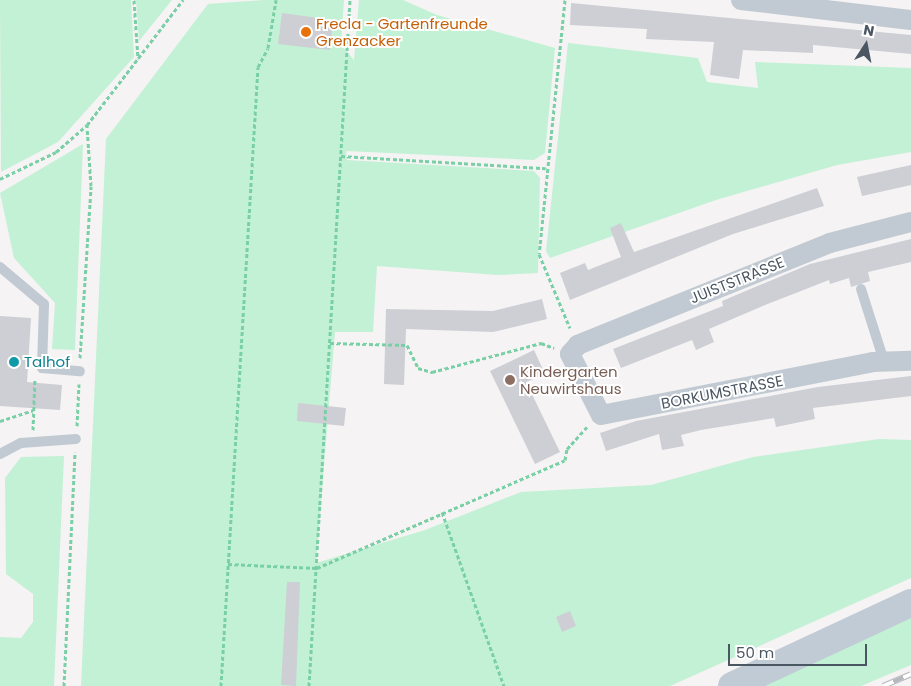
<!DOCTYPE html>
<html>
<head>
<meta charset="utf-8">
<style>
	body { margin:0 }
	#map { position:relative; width:911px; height:686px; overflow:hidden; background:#f5f3f3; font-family:Poppins,sans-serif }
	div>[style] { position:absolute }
	.green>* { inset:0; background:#c3f1d5 }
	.building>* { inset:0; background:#cdcfd5 }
	.path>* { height:3px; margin-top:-1.5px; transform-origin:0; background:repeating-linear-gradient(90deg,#7ad0a6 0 4px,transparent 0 6.5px) }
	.service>* { height:10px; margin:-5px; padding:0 5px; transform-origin:5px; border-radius:5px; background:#c1cad2 }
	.minor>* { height:20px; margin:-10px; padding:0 10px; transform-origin:10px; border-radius:10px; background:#c1cad2 }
	.secondary>* { height:28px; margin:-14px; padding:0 14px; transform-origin:14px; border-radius:14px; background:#c1cbd6 }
	.rail>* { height:5.5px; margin-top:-2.75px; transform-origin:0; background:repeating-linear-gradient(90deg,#fff 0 11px,#b5b8bd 0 22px); box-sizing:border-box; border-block:1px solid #b5b8bd }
	.dots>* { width:14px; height:14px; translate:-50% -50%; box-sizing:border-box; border:2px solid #fff; border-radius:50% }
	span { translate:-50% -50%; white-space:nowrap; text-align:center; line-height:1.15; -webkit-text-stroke:4px #fff; paint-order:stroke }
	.food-label { font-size:15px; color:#c56008 }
	.left { translate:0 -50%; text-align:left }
	.street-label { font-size:15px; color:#4a5661 }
	.culture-label { font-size:15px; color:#0d838f }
	.education-label { font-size:15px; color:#785e54 }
	.north { position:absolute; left:841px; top:20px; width:50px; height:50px; -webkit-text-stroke:4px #fff; paint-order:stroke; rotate:11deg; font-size:14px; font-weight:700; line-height:20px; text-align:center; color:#4a5661 }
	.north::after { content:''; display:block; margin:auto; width:18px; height:22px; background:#4a5661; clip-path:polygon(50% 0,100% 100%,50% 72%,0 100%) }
	.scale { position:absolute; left:728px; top:644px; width:139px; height:22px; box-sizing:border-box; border:2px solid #4a5661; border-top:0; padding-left:6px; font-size:15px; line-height:18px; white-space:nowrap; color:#4a5661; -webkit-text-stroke:4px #fff; paint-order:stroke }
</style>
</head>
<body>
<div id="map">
	<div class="green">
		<div style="clip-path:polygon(0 0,131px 0,134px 57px,58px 142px,1px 172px)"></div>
		<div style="clip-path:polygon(136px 0,172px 0,139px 41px)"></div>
		<div style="clip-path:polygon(263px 0,344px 0,341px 45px,354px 60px,359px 0,403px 0,437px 15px,555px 48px,545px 153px,534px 160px,346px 151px,347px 160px,534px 171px,540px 178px,538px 273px,498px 275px,377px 266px,373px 332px,335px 332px,316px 563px,425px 530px,521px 492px,651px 485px,753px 457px,879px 439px,911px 440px,911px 578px,670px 686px,81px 686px,106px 139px,208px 4px)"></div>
		<div style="clip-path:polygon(568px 43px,698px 58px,707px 82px,758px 88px,755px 62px,911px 68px,911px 152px,837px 165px,716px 200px,550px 258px,546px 251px)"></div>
		<div style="clip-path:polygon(83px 144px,75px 350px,52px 349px,55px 303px,14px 258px,0 193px)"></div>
		<div style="clip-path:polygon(64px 456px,54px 686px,0 686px,0 637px,21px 638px,33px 622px,33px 594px,6px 574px,5px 478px,21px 457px)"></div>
		<div style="clip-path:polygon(911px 618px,911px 665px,861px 686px,762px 686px)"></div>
	</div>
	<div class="building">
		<div style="clip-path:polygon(571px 3px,911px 35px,911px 54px,813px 45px,813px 53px,743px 50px,739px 79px,710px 75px,714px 42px,646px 39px,647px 29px,570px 25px)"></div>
		<div style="clip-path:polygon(282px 13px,333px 20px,330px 50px,278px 44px)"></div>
		<div style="clip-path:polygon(911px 165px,911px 185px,862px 196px,857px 177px)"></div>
		<div style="clip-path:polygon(817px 188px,824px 206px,733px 234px,570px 300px,560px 273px,585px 263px,588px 270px,621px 257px,610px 228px,621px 223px,634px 252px)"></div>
		<div style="clip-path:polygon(911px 239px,911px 262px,868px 272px,870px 281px,851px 287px,849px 278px,830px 284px,829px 280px,765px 305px,709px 329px,714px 342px,696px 350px,692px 340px,621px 368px,613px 349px,723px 306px,722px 301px,810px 264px)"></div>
		<div style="clip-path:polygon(542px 299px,547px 319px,493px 332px,406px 329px,404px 385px,384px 384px,386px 309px,493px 311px)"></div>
		<div style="clip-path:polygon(0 316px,31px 318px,27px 382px,62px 385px,60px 410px,0 406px)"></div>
		<div style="clip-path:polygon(534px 350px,545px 374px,526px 382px,560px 452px,535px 464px,490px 371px)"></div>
		<div style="clip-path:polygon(911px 376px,911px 396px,813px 408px,815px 419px,776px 427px,774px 418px,701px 430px,681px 435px,684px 446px,662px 450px,659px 434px,606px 451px,600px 433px,636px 421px,818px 387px)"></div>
		<div style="clip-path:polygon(298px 403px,346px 408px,344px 426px,297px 421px)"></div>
		<div style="clip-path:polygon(287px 582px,300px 582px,296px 686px,281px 685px)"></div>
		<div style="clip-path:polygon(570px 611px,576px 626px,562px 632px,556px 617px)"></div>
	</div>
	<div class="path">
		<div style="left:134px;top:0;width:59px;rotate:86.1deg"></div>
		<div style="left:565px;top:0;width:255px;rotate:95.8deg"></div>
		<div style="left:539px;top:254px;width:80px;rotate:67.3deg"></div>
		<div style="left:341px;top:156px;width:205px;rotate:3.4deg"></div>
		<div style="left:0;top:179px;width:62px;rotate:-25.7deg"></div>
		<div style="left:56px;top:152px;width:41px;rotate:-41.1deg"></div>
		<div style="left:87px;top:125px;width:158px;rotate:-52.5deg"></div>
		<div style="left:330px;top:343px;width:77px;rotate:1.5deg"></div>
		<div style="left:407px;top:345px;width:25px;rotate:64deg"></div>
		<div style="left:418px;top:368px;width:15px;rotate:16deg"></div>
		<div style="left:432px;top:372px;width:113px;rotate:-14.9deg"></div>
		<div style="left:541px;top:343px;width:14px;rotate:21deg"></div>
		<div style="left:80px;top:358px;width:172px;rotate:-86.3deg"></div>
		<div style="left:91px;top:186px;width:61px;rotate:-93.8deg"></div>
		<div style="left:0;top:421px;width:35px;rotate:-18deg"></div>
		<div style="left:77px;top:426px;width:42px;rotate:-87.3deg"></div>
		<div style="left:33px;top:430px;width:51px;rotate:-87.8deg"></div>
		<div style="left:442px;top:512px;width:185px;rotate:70.4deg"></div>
		<div style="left:228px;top:564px;width:89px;rotate:2.6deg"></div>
		<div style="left:317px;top:568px;width:270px;rotate:-23.5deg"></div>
		<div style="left:565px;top:460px;width:11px;rotate:-80deg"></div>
		<div style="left:567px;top:449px;width:31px;rotate:-48deg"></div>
		<div style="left:64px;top:686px;width:234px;rotate:-87.3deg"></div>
		<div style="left:221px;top:686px;width:620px;rotate:-86.58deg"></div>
		<div style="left:258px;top:67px;width:21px;rotate:-62deg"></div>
		<div style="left:268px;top:48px;width:49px;rotate:-80.5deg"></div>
		<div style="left:309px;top:686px;width:687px;rotate:-86.58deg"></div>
	</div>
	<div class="service">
		<div style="left:0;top:267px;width:57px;rotate:40.1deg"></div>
		<div style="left:44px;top:304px;width:64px;rotate:91.8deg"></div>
		<div style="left:42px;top:368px;width:38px;rotate:5deg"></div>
		<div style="left:861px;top:289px;width:76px;rotate:72.3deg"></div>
		<div style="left:0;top:454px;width:24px;rotate:-28deg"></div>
		<div style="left:21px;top:443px;width:55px;rotate:-4.2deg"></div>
	</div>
	<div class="minor">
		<div style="left:741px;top:0;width:171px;rotate:6.7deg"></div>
		<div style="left:911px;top:222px;width:84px;rotate:165.5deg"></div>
		<div style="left:830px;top:243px;width:272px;rotate:158deg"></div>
		<div style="left:578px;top:345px;width:12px;rotate:132deg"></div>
		<div style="left:570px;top:354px;width:68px;rotate:63.1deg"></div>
		<div style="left:601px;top:415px;width:277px;rotate:-11deg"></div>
		<div style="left:873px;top:362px;width:38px;rotate:-2deg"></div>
	</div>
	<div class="secondary">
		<div style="left:732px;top:686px;width:197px;rotate:-24.9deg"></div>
	</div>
	<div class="rail">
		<div style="left:883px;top:686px;width:30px;rotate:-23deg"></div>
	</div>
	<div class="dots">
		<div style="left:306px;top:32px;background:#e8710a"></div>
		<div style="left:14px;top:362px;background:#0f9aa8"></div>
		<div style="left:510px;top:380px;background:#8d6e63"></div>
	</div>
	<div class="food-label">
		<span class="left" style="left:316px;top:32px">Frecla - Gartenfreunde<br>Grenzacker</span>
	</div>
	<div class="street-label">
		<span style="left:737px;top:280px;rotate:-22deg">JUISTSTRASSE</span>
		<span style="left:722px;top:392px;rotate:-11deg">BORKUMSTRASSE</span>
	</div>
	<div class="culture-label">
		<span class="left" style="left:24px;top:362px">Talhof</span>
	</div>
	<div class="education-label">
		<span class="left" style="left:520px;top:380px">Kindergarten<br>Neuwirtshaus</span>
	</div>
	<div class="north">N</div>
	<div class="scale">50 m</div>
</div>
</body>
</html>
